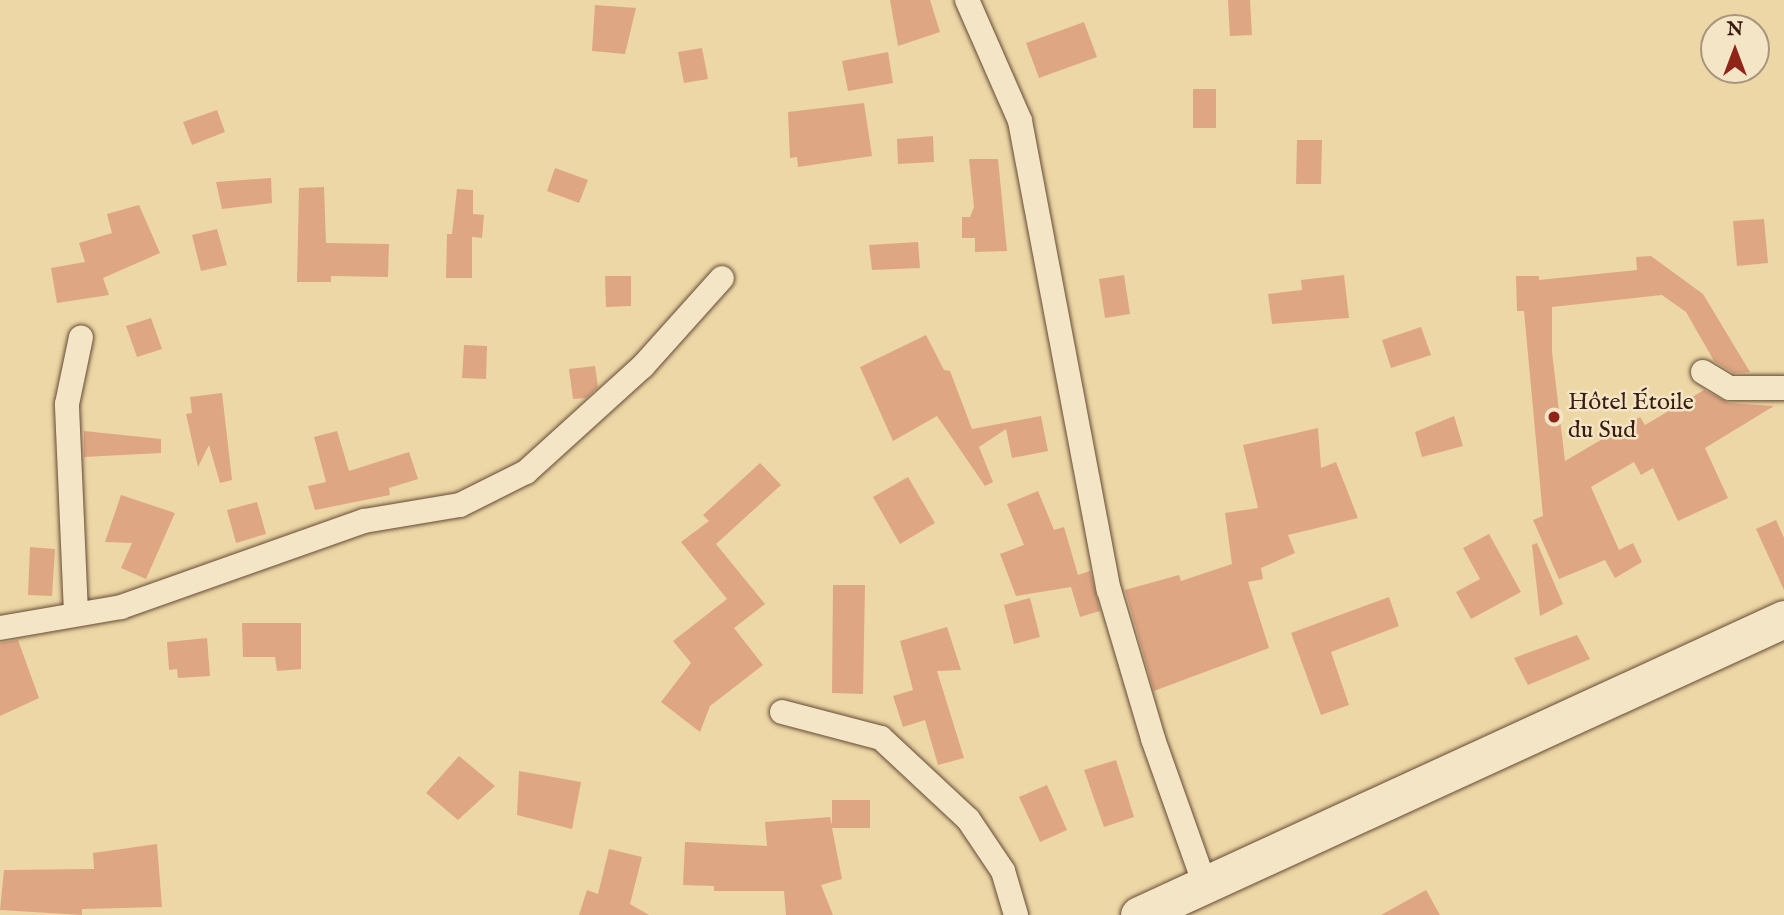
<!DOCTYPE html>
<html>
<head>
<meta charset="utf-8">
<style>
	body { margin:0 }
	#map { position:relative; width:1784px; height:915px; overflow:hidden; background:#edd7a6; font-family:"IM FELL English",serif }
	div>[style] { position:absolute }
	.building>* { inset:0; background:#dfa684 }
	.roads { filter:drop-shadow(0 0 2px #664b36) drop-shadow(0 0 2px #664b36) }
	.minor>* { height:24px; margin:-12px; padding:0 12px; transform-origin:12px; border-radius:12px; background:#f3e5c5 }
	.secondary>* { height:37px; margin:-18.5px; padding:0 18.5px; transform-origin:18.5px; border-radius:18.5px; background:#f3e5c5 }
	.dots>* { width:19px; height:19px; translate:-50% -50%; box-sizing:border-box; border:4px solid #f3e5c5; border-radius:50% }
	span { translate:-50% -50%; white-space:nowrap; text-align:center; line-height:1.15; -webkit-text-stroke:5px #f3e5c5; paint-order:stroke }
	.poi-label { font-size:24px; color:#391c11 }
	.left { translate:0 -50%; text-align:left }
	.north { position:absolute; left:1700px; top:14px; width:70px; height:70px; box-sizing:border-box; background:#f3e5c5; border:2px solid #a9957d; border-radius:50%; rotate:0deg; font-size:19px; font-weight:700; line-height:28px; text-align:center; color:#391c11 }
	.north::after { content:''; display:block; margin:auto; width:24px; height:32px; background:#8f2418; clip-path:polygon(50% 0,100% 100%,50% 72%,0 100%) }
</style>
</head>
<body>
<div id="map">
	<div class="building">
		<div style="clip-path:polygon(890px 0,930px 0,940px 32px,898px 46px)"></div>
		<div style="clip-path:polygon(1228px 0,1250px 0,1252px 35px,1230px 36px)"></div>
		<div style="clip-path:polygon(595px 5px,636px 8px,625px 54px,592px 51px)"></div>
		<div style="clip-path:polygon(1084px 22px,1097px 57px,1039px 78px,1026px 43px)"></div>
		<div style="clip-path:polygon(702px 48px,708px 79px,684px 83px,678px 52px)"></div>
		<div style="clip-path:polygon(888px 52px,893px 83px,848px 91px,842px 61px)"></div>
		<div style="clip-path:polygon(1193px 89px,1216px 89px,1216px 128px,1193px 128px)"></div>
		<div style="clip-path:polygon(864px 103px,872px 156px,798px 167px,797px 157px,790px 158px,788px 112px)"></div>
		<div style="clip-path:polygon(217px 110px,225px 132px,192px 145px,183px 122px)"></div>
		<div style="clip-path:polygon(933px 136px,934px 162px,898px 164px,897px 139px)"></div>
		<div style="clip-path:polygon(1297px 140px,1322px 140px,1321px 184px,1296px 184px)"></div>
		<div style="clip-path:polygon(969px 159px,998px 159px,1007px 251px,975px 252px,975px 238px,962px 238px,962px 217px,970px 217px,974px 207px)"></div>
		<div style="clip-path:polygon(555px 168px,588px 180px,579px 203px,547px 191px)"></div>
		<div style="clip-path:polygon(271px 178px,272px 203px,222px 209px,216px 182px)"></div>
		<div style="clip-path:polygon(324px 187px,326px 243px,389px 244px,388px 277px,331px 276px,331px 282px,297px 282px,299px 188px)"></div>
		<div style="clip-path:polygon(457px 189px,473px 190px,473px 214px,484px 215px,482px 238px,472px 237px,472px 278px,446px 278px,447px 234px,452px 234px)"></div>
		<div style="clip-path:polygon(139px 205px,160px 253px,103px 278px,109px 295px,57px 303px,51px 268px,85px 262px,79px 243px,112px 233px,107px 214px)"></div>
		<div style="clip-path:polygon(1764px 219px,1768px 263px,1737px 266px,1733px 221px)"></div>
		<div style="clip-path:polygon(217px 229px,227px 265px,201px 271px,192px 235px)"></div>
		<div style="clip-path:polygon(918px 242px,920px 268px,872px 270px,869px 245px)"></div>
		<div style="clip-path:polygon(1651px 256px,1703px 294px,1750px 372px,1734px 373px,1714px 361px,1686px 312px,1662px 295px,1552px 307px,1552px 352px,1565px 461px,1640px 417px,1645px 425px,1704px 390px,1729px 403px,1774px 406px,1705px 448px,1728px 498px,1678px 521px,1653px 468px,1641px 475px,1634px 462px,1591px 487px,1619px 550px,1633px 543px,1642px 562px,1615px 578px,1605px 560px,1559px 579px,1533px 520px,1543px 516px,1524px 311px,1517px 311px,1516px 276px,1539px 276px,1539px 280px,1637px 270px,1636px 257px)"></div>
		<div style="clip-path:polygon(1124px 275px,1130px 314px,1105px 318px,1099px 279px)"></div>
		<div style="clip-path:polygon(1344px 275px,1349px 318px,1272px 324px,1268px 294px,1302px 290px,1301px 280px)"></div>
		<div style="clip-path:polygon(605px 276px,631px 276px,631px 306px,606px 307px)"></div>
		<div style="clip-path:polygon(151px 318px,162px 349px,137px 357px,126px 326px)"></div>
		<div style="clip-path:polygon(1421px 327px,1431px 355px,1391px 368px,1382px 340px)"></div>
		<div style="clip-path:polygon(926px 335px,944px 370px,950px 371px,972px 429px,1041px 416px,1048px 451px,1012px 458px,1006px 429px,979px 447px,993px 482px,985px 486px,937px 416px,893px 441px,860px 367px)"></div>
		<div style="clip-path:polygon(464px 345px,487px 346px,486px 379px,462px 378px)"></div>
		<div style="clip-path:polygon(595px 366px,598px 387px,586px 398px,573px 399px,569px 369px)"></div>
		<div style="clip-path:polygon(222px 393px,232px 480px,220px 483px,209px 445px,198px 467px,186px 414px,192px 413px,190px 397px)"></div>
		<div style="clip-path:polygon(1454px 416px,1463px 446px,1422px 457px,1415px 432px)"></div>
		<div style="clip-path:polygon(1318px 428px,1321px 468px,1336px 462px,1358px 518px,1288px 535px,1295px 553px,1261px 568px,1263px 579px,1248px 582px,1269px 648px,1154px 691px,1125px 590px,1179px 575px,1181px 581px,1232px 564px,1225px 513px,1258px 508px,1243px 445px)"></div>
		<div style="clip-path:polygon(84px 431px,161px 439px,161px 453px,84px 457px)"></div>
		<div style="clip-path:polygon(337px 431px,349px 471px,409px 452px,418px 479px,389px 488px,390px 495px,315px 510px,308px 486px,326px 482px,314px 437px)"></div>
		<div style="clip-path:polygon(760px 463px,781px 485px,716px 544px,765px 604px,734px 628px,763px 665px,710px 706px,700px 732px,661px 702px,691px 663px,673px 641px,727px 599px,681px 542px,709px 521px,703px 515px)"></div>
		<div style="clip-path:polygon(908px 477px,935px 523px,900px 544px,873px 497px)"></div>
		<div style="clip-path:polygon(1038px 491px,1054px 530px,1064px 527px,1078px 575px,1090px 571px,1100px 611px,1080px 617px,1071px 587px,1016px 596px,1000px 554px,1024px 545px,1007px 504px)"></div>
		<div style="clip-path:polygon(121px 495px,175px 513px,146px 579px,121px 568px,132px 543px,105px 542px)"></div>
		<div style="clip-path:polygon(257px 502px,266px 534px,236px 543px,227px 510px)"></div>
		<div style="clip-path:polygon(1776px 520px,1784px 538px,1784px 590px,1756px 529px)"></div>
		<div style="clip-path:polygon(1489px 534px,1521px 592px,1471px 619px,1456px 592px,1480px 579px,1463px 548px)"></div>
		<div style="clip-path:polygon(1537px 543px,1563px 604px,1540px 616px,1532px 545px)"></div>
		<div style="clip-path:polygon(30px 547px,55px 549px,52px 596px,28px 595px)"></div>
		<div style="clip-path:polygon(833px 585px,865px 585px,863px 694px,832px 693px)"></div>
		<div style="clip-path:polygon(1389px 597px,1399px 626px,1331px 652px,1349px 705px,1321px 715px,1291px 633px)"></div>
		<div style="clip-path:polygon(1030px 598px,1040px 637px,1014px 644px,1004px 605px)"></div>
		<div style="clip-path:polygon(242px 623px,301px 623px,301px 669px,277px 671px,275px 657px,243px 657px)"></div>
		<div style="clip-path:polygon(947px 627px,961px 670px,937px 671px,964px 758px,938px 765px,925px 720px,903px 727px,893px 696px,913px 690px,900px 641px)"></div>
		<div style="clip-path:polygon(1577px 635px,1590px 659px,1528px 685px,1514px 658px)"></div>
		<div style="clip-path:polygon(207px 638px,210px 676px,178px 678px,177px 669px,169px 670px,167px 642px)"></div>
		<div style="clip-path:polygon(18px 640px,39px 698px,0 716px,0 643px)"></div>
		<div style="clip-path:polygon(459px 756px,495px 786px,458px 820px,426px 793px)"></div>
		<div style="clip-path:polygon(1116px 760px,1134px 817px,1104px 827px,1084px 770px)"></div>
		<div style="clip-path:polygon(519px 771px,581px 782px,572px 829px,517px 815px)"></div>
		<div style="clip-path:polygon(1047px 785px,1067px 830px,1040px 842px,1019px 797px)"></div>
		<div style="clip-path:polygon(832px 800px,870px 800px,870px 828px,832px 828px,842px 879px,821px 885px,833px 915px,786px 915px,784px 891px,714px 891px,714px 886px,683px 885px,685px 842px,767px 846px,765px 822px,830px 817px,832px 825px)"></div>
		<div style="clip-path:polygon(157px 844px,162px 907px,82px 909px,82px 915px,0 910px,4px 870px,94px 869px,93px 853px)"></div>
		<div style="clip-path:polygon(609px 849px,642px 857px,630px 904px,649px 915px,579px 915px,587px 890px,598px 894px)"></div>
		<div style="clip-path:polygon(1426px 890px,1440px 915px,1381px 915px)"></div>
	</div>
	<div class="roads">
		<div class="minor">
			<div style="left:967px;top:0;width:132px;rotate:66.3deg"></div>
			<div style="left:1020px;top:121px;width:477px;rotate:79.3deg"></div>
			<div style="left:1109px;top:590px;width:155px;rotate:73.5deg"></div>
			<div style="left:1153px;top:739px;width:152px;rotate:70.4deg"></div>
			<div style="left:1703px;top:372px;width:31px;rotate:31deg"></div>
			<div style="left:1730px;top:388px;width:54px"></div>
			<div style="left:76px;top:613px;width:209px;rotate:-92.5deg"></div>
			<div style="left:67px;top:404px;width:68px;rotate:-78.2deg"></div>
			<div style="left:0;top:628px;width:123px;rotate:-9.8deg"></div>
			<div style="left:121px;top:607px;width:258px;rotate:-19.5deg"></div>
			<div style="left:364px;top:521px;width:97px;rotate:-9.5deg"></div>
			<div style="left:460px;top:505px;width:74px;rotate:-26.6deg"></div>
			<div style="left:526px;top:472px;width:158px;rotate:-42.2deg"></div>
			<div style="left:643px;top:366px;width:118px;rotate:-48.1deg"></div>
			<div style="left:782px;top:712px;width:102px;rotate:14.7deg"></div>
			<div style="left:881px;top:738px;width:119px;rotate:43deg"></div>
			<div style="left:968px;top:819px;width:63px;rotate:56.1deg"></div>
			<div style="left:1003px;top:871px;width:46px;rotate:73.5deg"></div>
		</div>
		<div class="secondary">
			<div style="left:1139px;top:915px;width:710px;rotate:-24.65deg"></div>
		</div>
	</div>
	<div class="dots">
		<div style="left:1554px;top:417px;background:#8f2418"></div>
	</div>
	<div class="poi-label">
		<span class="left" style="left:1568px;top:417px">Hôtel Étoile<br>du Sud</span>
	</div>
	<div class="north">N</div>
</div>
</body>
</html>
